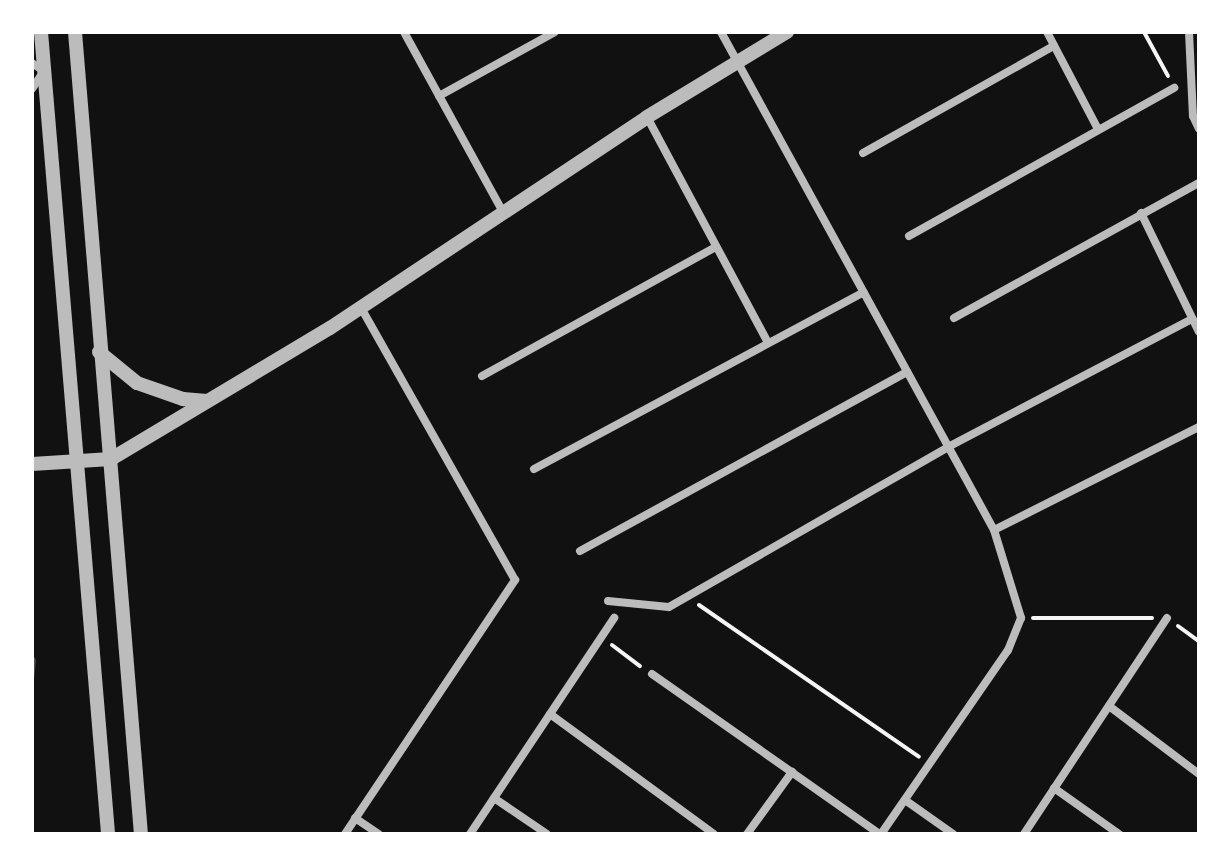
<!DOCTYPE html>
<html>
<head>
<meta charset="utf-8">
<style>
	body { margin:0 }
	#map { position:relative; width:1231px; height:866px; overflow:hidden; background:#111; font-family:"Exo 2",sans-serif }
	div>[style] { position:absolute }
	.building>* { inset:0; background:#4a4a4a }
	.path>* { height:4px; margin:-2px; padding:0 2px; transform-origin:2px; border-radius:2px; background:#f5f5f5 }
	.minor>* { height:8px; margin:-4px; padding:0 4px; transform-origin:4px; border-radius:4px; background:#bcbcbc }
	.tertiary>* { height:14px; margin:-7px; padding:0 7px; transform-origin:7px; border-radius:7px; background:#bcbcbc }
	span { translate:-50% -50%; white-space:nowrap; text-align:center; line-height:1.15; -webkit-text-stroke:6px #fff; paint-order:stroke }
	.frame { position:absolute; inset:0; border:34px solid #fff; pointer-events:none }
</style>
</head>
<body>
<div id="map">
	<div class="building">
		<div style="clip-path:polygon(32px 653px,36px 660px,34px 680px,32px 680px)"></div>
	</div>
	<div class="path">
		<div style="left:1144px;top:32px;width:50px;rotate:61.4deg"></div>
		<div style="left:699px;top:605px;width:267px;rotate:34.6deg"></div>
		<div style="left:1033px;top:618px;width:119px"></div>
		<div style="left:1178px;top:626px;width:26px;rotate:36deg"></div>
		<div style="left:612px;top:645px;width:35px;rotate:37deg"></div>
	</div>
	<div class="minor">
		<div style="left:404px;top:32px;width:205px;rotate:61.2deg"></div>
		<div style="left:721px;top:32px;width:568px;rotate:61.27deg"></div>
		<div style="left:994px;top:530px;width:92px;rotate:72.9deg"></div>
		<div style="left:1021px;top:618px;width:35px;rotate:112deg"></div>
		<div style="left:1008px;top:650px;width:224px;rotate:124.6deg"></div>
		<div style="left:1047px;top:32px;width:110px;rotate:62.3deg"></div>
		<div style="left:1189px;top:32px;width:84px;rotate:87.3deg"></div>
		<div style="left:1193px;top:116px;width:14px;rotate:65deg"></div>
		<div style="left:32px;top:63px;width:14px;rotate:34deg"></div>
		<div style="left:44px;top:71px;width:22px;rotate:124deg"></div>
		<div style="left:439px;top:96px;width:132px;rotate:-28.9deg"></div>
		<div style="left:647px;top:117px;width:256px;rotate:61.8deg"></div>
		<div style="left:863px;top:153px;width:219px;rotate:-29.3deg"></div>
		<div style="left:1141px;top:213px;width:132px;rotate:64deg"></div>
		<div style="left:909px;top:236px;width:304px;rotate:-29.2deg"></div>
		<div style="left:954px;top:318px;width:280px;rotate:-28.9deg"></div>
		<div style="left:482px;top:376px;width:267px;rotate:-28.9deg"></div>
		<div style="left:534px;top:469px;width:374px;rotate:-28.2deg"></div>
		<div style="left:994px;top:530px;width:229px;rotate:-26.7deg"></div>
		<div style="left:580px;top:551px;width:373px;rotate:-28.7deg"></div>
		<div style="left:608px;top:601px;width:61px;rotate:5.6deg"></div>
		<div style="left:669px;top:607px;width:322px;rotate:-29.8deg"></div>
		<div style="left:948px;top:447px;width:276px;rotate:-27.7deg"></div>
		<div style="left:652px;top:674px;width:279px;rotate:35.1deg"></div>
		<div style="left:1109px;top:706px;width:113px;rotate:37.1deg"></div>
		<div style="left:550px;top:714px;width:203px;rotate:36.2deg"></div>
		<div style="left:1054px;top:788px;width:80px;rotate:35.3deg"></div>
		<div style="left:494px;top:798px;width:64px;rotate:34.2deg"></div>
		<div style="left:905px;top:800px;width:59px;rotate:35.3deg"></div>
		<div style="left:355px;top:818px;width:29px;rotate:34deg"></div>
		<div style="left:345px;top:834px;width:306px;rotate:-56.2deg"></div>
		<div style="left:515px;top:580px;width:313px;rotate:-119.5deg"></div>
		<div style="left:470px;top:834px;width:260px;rotate:-56.3deg"></div>
		<div style="left:747px;top:834px;width:77px;rotate:-54deg"></div>
		<div style="left:1024px;top:834px;width:259px;rotate:-56.5deg"></div>
	</div>
	<div class="tertiary">
		<div style="left:41px;top:32px;width:805px;rotate:85.22deg"></div>
		<div style="left:75px;top:32px;width:805px;rotate:85.3deg"></div>
		<div style="left:99px;top:352px;width:49px;rotate:39.2deg"></div>
		<div style="left:137px;top:383px;width:49px;rotate:19.2deg"></div>
		<div style="left:183px;top:399px;width:24px;rotate:5deg"></div>
		<div style="left:32px;top:464px;width:79px;rotate:-3.6deg"></div>
		<div style="left:111px;top:459px;width:255px;rotate:-30.9deg"></div>
		<div style="left:330px;top:328px;width:381px;rotate:-33.6deg"></div>
		<div style="left:647px;top:117px;width:164px;rotate:-31.3deg"></div>
	</div>
	<div class="frame"></div>
</div>
</body>
</html>
